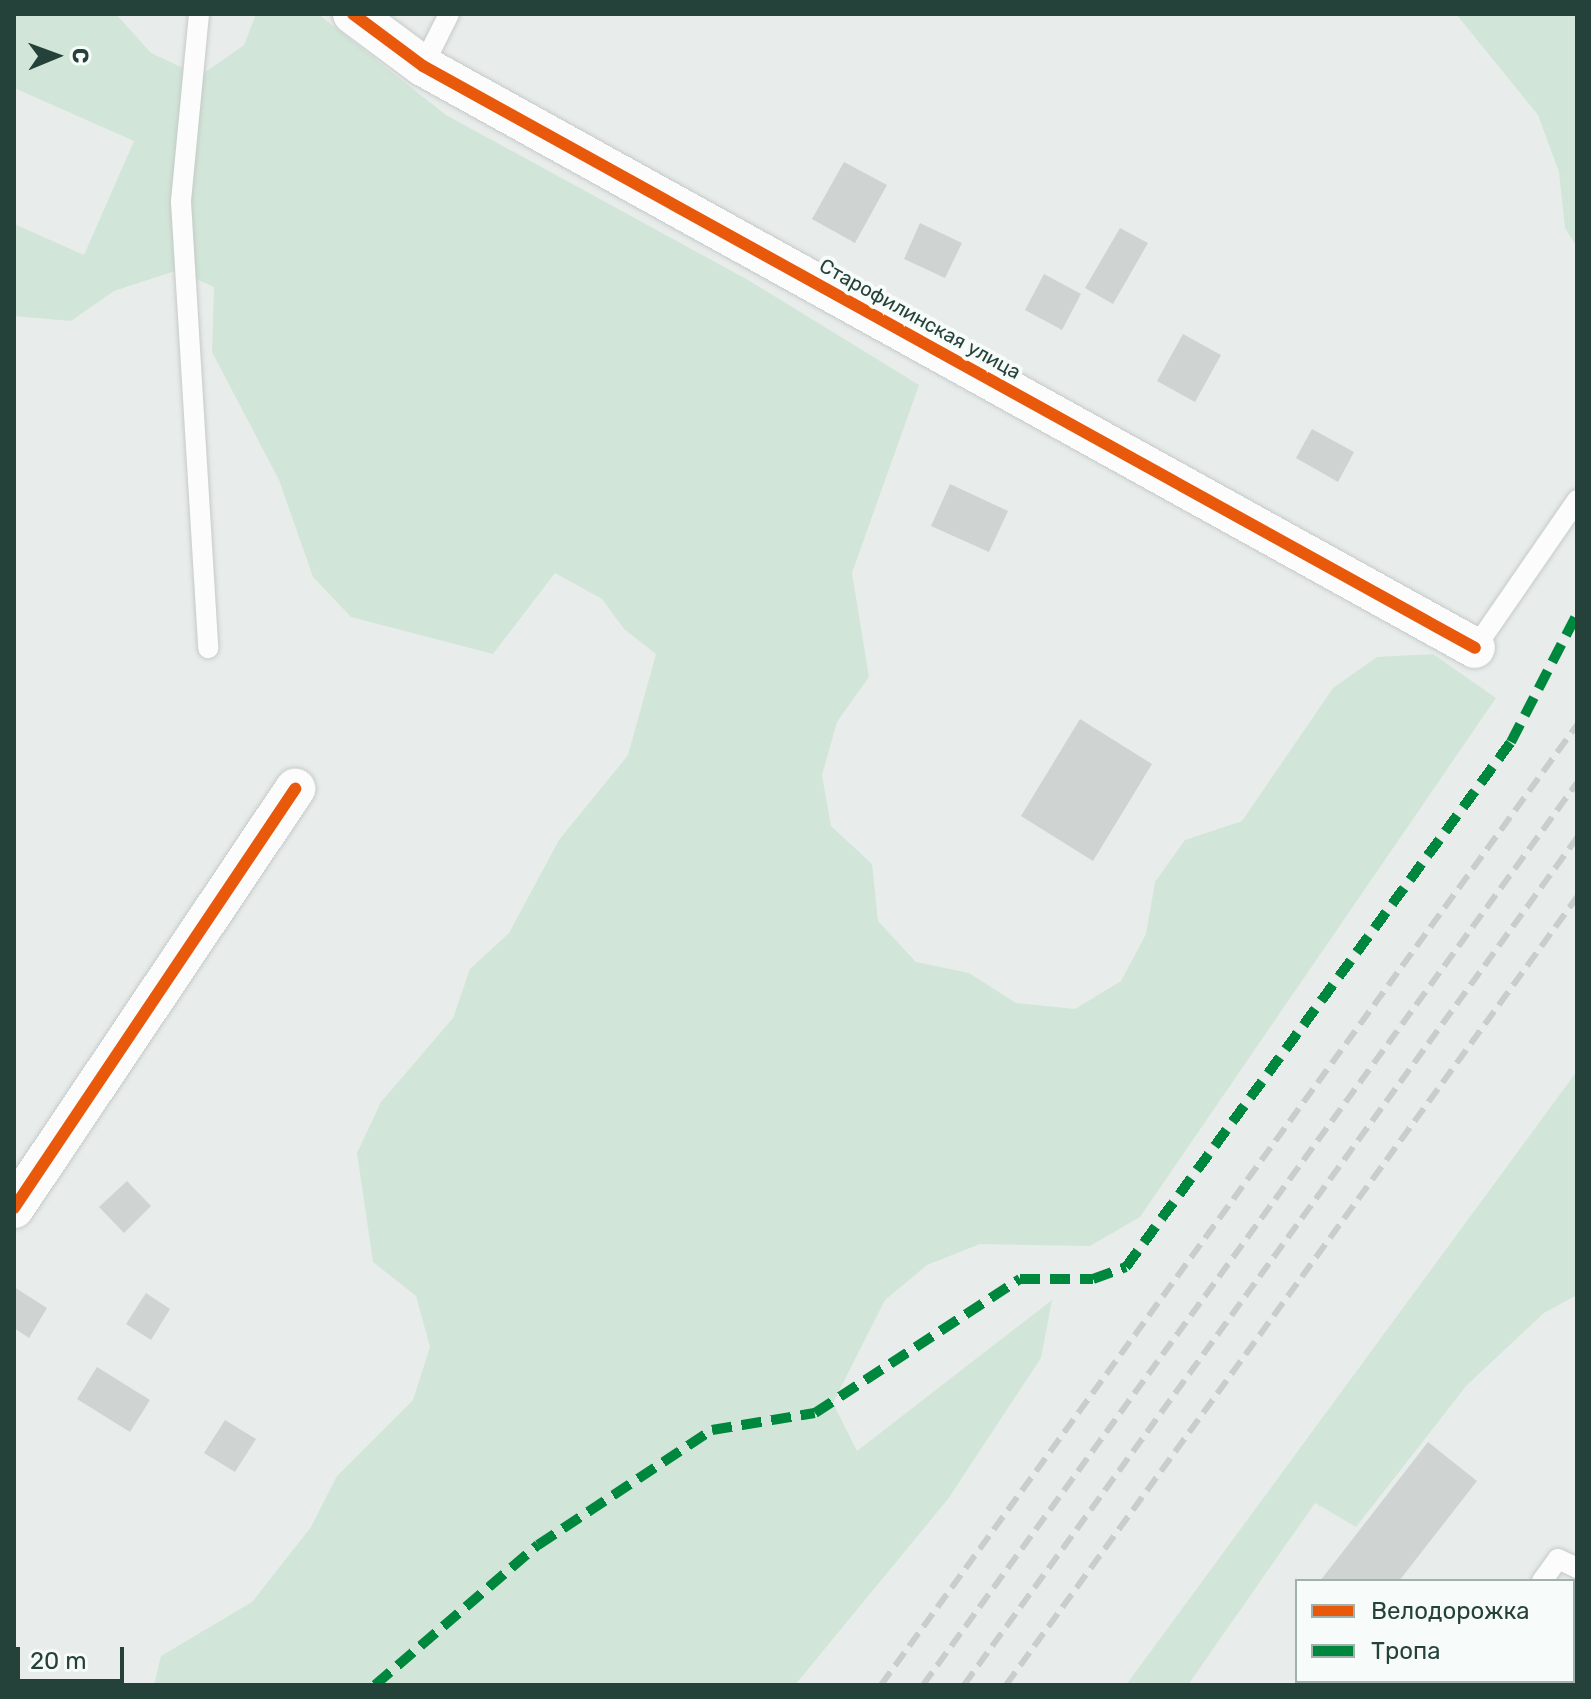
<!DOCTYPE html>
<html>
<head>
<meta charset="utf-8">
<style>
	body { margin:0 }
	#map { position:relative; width:1591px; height:1699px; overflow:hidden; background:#e8edeb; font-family:Rubik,sans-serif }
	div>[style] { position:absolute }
	.green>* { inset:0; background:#d1e6d8 }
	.building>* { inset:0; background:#cfd4d2 }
	.roads { filter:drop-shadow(0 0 2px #c5cac8) drop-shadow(0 0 2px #c5cac8) }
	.lane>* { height:20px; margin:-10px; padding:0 10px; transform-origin:10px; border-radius:10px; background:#fcfcfc }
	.street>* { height:40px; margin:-20px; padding:0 20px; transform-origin:20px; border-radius:20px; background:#fcfcfc }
	.rail>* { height:6px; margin-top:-3px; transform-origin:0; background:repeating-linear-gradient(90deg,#c9cdcc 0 16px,transparent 0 24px) }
	.quiet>* { height:10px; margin-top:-5px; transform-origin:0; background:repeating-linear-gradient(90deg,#00873e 0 20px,transparent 0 30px) }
	.cycleway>* { height:12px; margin:-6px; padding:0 6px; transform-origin:6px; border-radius:6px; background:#e8590c }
	span { translate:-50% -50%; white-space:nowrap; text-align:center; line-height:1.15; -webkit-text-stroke:8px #f7fbf9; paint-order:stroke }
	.street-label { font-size:20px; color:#24423a }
	.frame { position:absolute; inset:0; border:16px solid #24423a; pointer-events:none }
	.legend { position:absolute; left:1295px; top:1579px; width:280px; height:104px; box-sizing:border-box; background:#f7fbf9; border:2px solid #a3b1ad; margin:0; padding:10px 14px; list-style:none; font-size:24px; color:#24423a }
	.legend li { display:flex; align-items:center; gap:16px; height:40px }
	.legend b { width:40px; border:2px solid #a3b1ad }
	.north { position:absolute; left:16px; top:16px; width:80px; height:80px; -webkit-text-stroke:6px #f7fbf9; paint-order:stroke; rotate:89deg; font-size:22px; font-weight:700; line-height:32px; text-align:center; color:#24423a }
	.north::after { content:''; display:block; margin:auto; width:28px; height:36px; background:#24423a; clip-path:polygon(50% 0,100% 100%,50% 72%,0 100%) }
	.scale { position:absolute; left:16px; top:1647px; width:108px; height:36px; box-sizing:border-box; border:4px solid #24423a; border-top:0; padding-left:10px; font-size:24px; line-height:28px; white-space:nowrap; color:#24423a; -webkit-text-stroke:6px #f7fbf9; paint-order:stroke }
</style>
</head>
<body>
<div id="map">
	<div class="green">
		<div style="clip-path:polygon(14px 14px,116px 14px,151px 53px,200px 76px,244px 45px,256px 14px,318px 14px,446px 115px,748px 280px,919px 385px,852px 573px,869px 677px,837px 722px,822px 775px,831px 826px,872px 864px,878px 921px,916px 962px,969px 973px,1016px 1003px,1075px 1009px,1121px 981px,1146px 934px,1155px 882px,1185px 840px,1242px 821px,1333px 688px,1377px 657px,1433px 654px,1496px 698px,1140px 1217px,1090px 1246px,980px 1244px,927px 1265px,885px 1300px,833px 1403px,857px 1451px,1052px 1300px,1041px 1358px,948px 1499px,795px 1685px,154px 1685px,161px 1656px,252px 1602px,311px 1527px,337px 1476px,413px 1400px,430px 1347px,416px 1296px,373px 1262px,357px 1153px,381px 1102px,453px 1018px,470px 969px,509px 933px,559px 840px,628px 755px,656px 654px,624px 629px,602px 599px,555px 573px,493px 654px,351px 617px,313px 577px,279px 480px,212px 352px,214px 287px,178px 270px,114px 291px,71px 321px,14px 316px,14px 224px,84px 255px,134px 141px,14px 88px)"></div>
		<div style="clip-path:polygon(1456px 14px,1577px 14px,1577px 247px,1565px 228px,1559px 172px,1538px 115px)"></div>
		<div style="clip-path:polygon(1577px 1071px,1577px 1295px,1544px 1313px,1467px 1385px,1356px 1527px,1315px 1503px,1188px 1685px,1126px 1685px)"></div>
	</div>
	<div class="building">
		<div style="clip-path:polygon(844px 162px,887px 185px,855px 243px,812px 219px)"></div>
		<div style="clip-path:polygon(920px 223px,962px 243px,945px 278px,904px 259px)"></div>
		<div style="clip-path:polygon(1120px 228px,1148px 243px,1113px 304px,1085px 288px)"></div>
		<div style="clip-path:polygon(1044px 274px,1081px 294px,1062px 330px,1025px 310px)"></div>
		<div style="clip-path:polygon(1183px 334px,1221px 355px,1195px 402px,1157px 381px)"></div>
		<div style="clip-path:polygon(1312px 429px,1354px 452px,1338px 482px,1296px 458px)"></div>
		<div style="clip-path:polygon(950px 484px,1008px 511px,989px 552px,931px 526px)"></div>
		<div style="clip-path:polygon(1080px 719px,1152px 764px,1093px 861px,1021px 816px)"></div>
		<div style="clip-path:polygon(127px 1181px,151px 1206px,124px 1233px,99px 1207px)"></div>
		<div style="clip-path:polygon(14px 1287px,47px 1308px,29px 1338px,14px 1328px)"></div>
		<div style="clip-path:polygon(146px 1293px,170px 1309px,151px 1340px,126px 1324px)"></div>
		<div style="clip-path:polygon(97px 1367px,150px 1400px,130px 1432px,77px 1399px)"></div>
		<div style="clip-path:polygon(225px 1420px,256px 1439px,235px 1472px,204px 1453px)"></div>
		<div style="clip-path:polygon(1428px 1442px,1477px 1481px,1399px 1581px,1320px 1581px)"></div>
	</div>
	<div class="roads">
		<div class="lane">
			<div style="left:199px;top:14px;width:189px;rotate:95.5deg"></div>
			<div style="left:181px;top:202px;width:447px;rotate:86.5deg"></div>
			<div style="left:423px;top:66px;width:58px;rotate:-63.4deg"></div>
			<div style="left:1475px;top:648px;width:180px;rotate:-55.4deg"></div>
			<div style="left:1542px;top:1581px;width:27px;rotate:-54deg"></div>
			<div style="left:1558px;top:1559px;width:21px;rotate:25deg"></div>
			<div style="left:1404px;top:1681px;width:6px;rotate:45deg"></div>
			<div style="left:1466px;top:1685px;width:5px;rotate:-53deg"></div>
		</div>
		<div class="street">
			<div style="left:353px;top:14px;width:87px;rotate:36.6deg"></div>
			<div style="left:423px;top:66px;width:1202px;rotate:28.95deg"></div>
			<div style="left:14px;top:1208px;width:505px;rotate:-56.15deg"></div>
			<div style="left:1573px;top:1655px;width:5px;rotate:-37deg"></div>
			<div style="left:1537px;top:1685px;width:6px;rotate:-39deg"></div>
		</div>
	</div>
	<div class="rail">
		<div style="left:881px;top:1685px;width:1186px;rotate:-54.06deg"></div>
		<div style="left:923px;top:1685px;width:1114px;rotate:-54.06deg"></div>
		<div style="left:964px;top:1685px;width:1046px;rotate:-54.11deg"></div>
		<div style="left:1006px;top:1685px;width:973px;rotate:-54.07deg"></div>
	</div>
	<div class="quiet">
		<div style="left:375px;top:1685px;width:215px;rotate:-40.7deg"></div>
		<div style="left:538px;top:1545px;width:209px;rotate:-33.5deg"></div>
		<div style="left:712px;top:1430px;width:104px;rotate:-9.4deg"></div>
		<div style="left:815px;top:1413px;width:245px;rotate:-33.2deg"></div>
		<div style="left:1020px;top:1279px;width:73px"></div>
		<div style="left:1093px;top:1279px;width:35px;rotate:-20deg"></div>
		<div style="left:1126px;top:1267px;width:651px;rotate:-53.75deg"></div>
		<div style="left:1511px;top:742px;width:142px;rotate:-62.7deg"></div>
	</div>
	<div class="cycleway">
		<div style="left:353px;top:14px;width:87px;rotate:36.6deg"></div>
		<div style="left:423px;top:66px;width:1202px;rotate:28.95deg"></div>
		<div style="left:14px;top:1208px;width:505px;rotate:-56.15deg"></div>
	</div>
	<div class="street-label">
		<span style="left:920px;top:319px;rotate:29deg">Старофилинская улица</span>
	</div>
	<div class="frame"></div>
	<ul class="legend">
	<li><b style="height:10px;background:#e8590c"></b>Велодорожка</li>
	<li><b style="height:10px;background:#00873e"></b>Тропа</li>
	</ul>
	<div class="north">С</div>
	<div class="scale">20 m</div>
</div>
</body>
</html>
